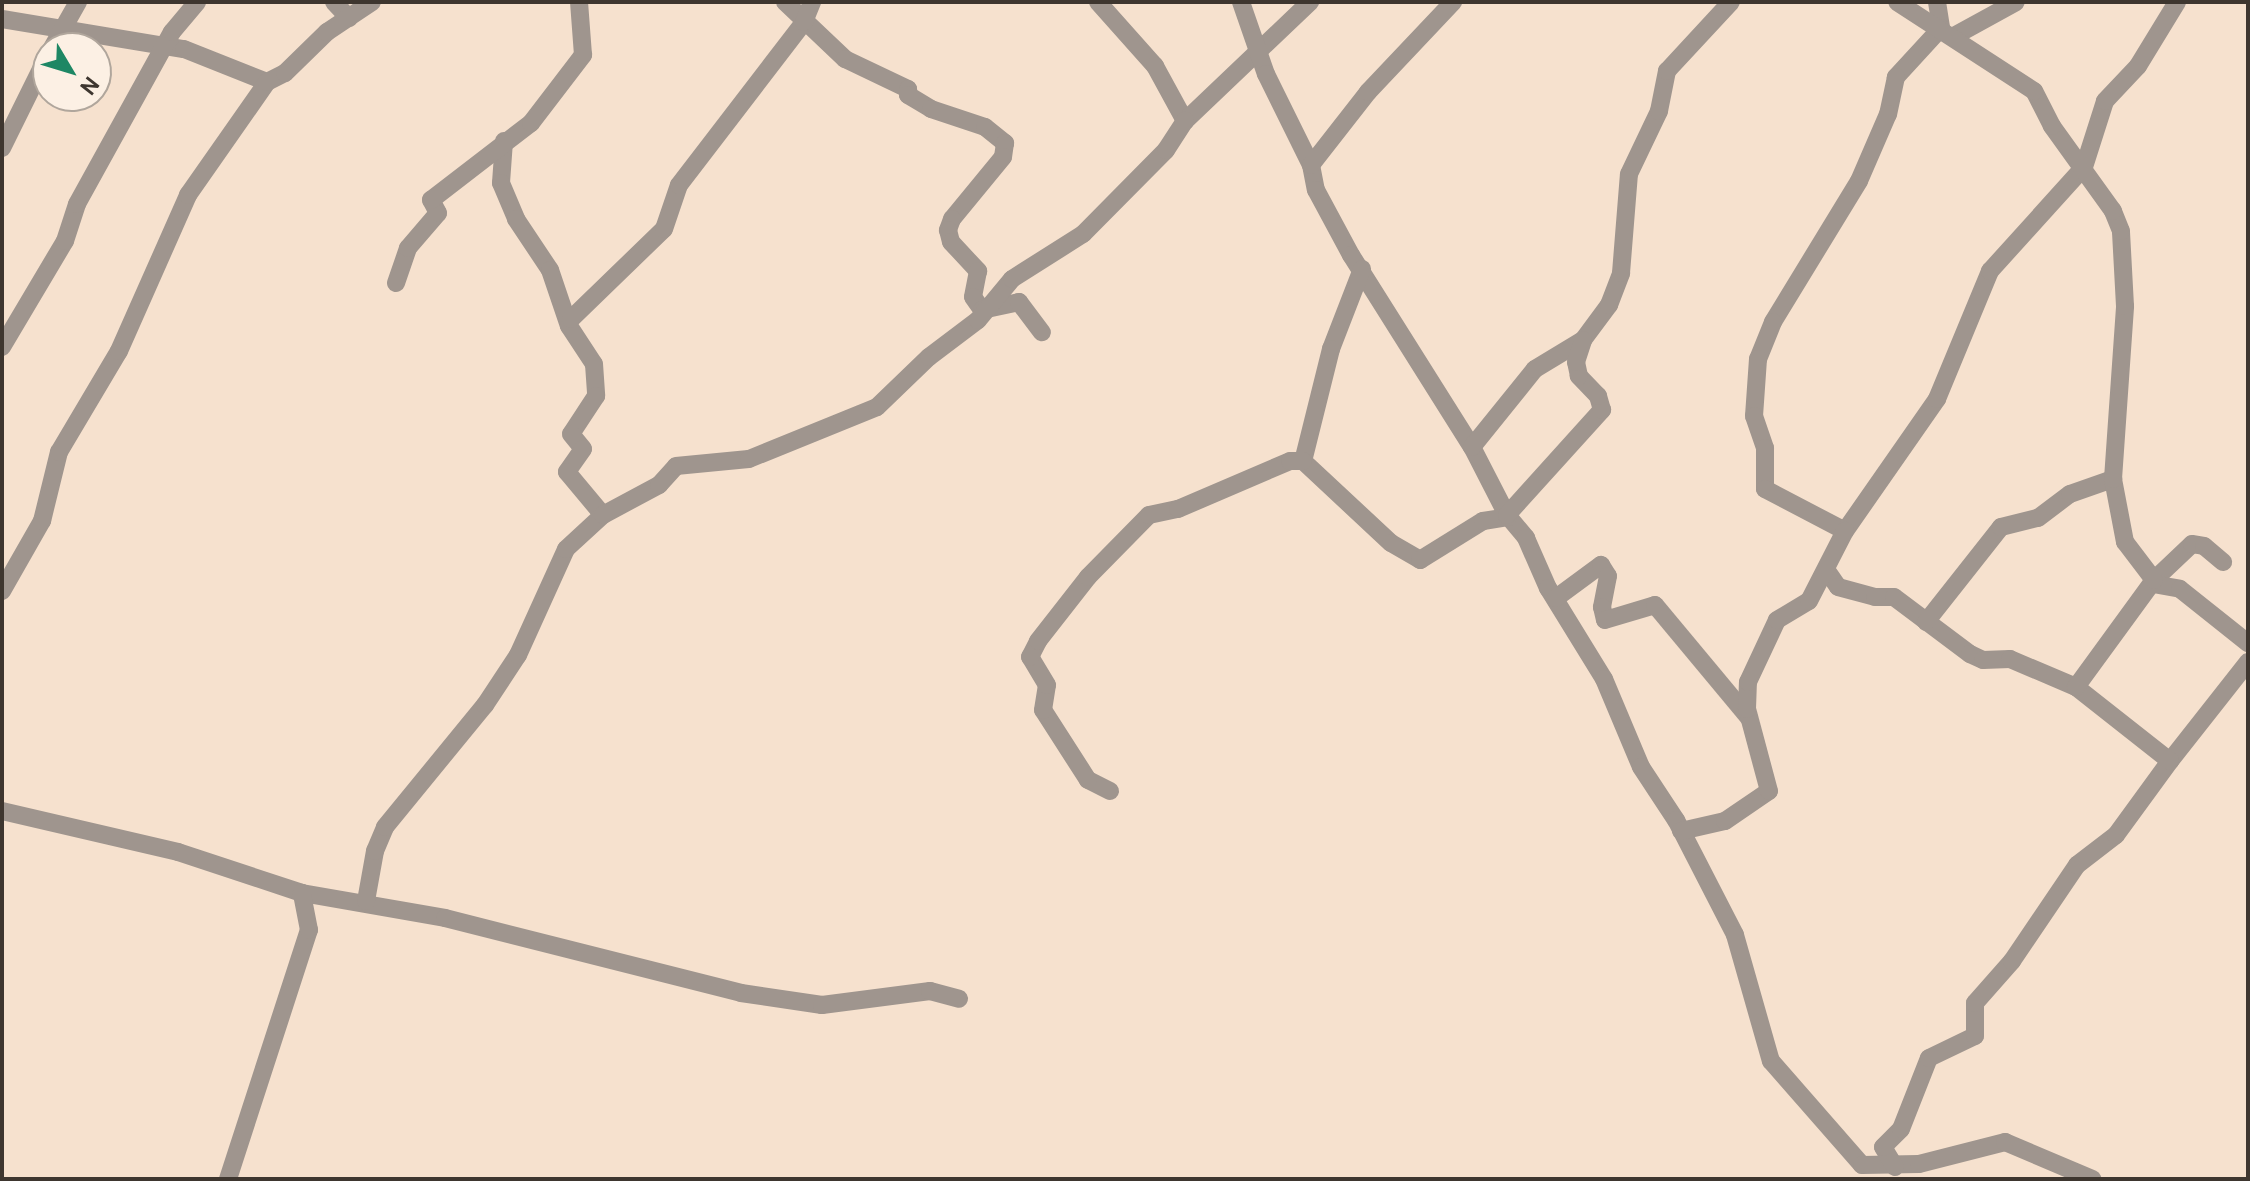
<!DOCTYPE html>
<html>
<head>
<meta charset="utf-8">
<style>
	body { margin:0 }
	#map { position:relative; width:2250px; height:1181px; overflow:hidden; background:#f6e1ce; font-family:Cabin,sans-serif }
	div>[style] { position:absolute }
	.minor>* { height:18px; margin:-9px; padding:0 9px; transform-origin:9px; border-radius:9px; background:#9f958e }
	span { translate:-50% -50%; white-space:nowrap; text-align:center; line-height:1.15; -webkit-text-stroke:8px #fcf0e4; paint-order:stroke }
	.frame { position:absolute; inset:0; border:4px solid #3e362f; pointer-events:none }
	.north { position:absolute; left:32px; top:32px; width:80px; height:80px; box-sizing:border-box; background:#fcf0e4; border:2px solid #b0a69c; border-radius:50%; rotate:128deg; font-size:22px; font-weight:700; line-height:32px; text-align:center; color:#3e362f }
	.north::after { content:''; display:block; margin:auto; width:28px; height:36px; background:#1e8764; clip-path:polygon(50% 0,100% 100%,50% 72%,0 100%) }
</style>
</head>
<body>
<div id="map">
	<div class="minor">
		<div style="left:334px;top:2px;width:22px;rotate:47deg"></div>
		<div style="left:785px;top:2px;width:83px;rotate:43.5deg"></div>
		<div style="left:845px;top:59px;width:70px;rotate:25.5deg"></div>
		<div style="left:908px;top:89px;width:6px;rotate:90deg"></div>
		<div style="left:908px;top:95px;width:27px;rotate:31deg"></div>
		<div style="left:931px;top:109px;width:57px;rotate:18.4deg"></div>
		<div style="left:985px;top:127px;width:26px;rotate:39deg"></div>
		<div style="left:1005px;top:143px;width:14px;rotate:98deg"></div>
		<div style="left:1003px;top:157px;width:80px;rotate:129.4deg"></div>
		<div style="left:952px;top:219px;width:12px;rotate:110deg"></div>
		<div style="left:948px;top:230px;width:12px;rotate:76deg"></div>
		<div style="left:951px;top:242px;width:40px;rotate:47deg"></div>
		<div style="left:978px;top:271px;width:26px;rotate:101deg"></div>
		<div style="left:973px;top:297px;width:16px;rotate:55deg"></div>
		<div style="left:982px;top:310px;width:38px;rotate:-12deg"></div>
		<div style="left:1019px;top:302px;width:38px;rotate:53deg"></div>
		<div style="left:1098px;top:2px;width:86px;rotate:48.3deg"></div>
		<div style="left:1155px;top:66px;width:63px;rotate:61.4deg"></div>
		<div style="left:1185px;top:121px;width:173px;rotate:-43.6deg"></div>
		<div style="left:1241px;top:2px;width:76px;rotate:70.9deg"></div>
		<div style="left:1266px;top:74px;width:102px;rotate:63.7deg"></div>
		<div style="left:1311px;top:165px;width:25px;rotate:79deg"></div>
		<div style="left:1316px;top:190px;width:74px;rotate:61.7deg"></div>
		<div style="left:1351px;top:255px;width:227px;rotate:57.8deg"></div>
		<div style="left:1472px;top:447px;width:76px;rotate:62.8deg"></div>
		<div style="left:1507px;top:515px;width:30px;rotate:50deg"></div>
		<div style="left:1526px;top:538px;width:55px;rotate:66.3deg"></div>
		<div style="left:1548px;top:588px;width:107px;rotate:58.4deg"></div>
		<div style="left:1604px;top:679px;width:95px;rotate:67.2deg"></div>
		<div style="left:1641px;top:767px;width:64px;rotate:56.6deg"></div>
		<div style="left:1676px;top:820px;width:129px;rotate:62.8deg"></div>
		<div style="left:1735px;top:935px;width:131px;rotate:74.1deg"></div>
		<div style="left:1771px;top:1061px;width:138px;rotate:48.8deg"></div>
		<div style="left:1862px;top:1165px;width:57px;rotate:-1deg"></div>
		<div style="left:1919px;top:1164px;width:89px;rotate:-14.3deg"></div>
		<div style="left:2005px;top:1142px;width:95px;rotate:23deg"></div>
		<div style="left:1937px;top:2px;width:26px;rotate:81deg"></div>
		<div style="left:1941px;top:28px;width:67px;rotate:132.6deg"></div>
		<div style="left:1896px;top:77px;width:38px;rotate:102deg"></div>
		<div style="left:1888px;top:114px;width:73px;rotate:113.4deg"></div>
		<div style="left:1859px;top:181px;width:165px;rotate:121.4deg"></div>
		<div style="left:1773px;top:322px;width:40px;rotate:112deg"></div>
		<div style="left:1758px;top:359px;width:57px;rotate:94deg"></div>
		<div style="left:1754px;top:416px;width:34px;rotate:71deg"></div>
		<div style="left:1765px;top:448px;width:41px;rotate:90deg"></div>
		<div style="left:1765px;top:489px;width:90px;rotate:27.7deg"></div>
		<div style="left:1845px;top:531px;width:161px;rotate:-55.1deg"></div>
		<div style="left:1937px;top:399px;width:139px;rotate:-67.5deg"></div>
		<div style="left:1990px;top:271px;width:140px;rotate:-47.9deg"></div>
		<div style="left:2084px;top:167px;width:69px;rotate:-72.3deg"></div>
		<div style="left:2105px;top:101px;width:48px;rotate:-46.7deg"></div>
		<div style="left:2138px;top:66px;width:75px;rotate:-58.6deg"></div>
		<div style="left:2px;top:19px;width:184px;rotate:9.4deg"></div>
		<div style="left:184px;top:49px;width:89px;rotate:21.7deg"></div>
		<div style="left:1956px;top:35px;width:68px;rotate:-28.8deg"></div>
		<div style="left:52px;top:48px;width:53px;rotate:-60.5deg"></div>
		<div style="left:504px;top:141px;width:42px;rotate:94.1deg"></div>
		<div style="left:501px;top:183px;width:39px;rotate:67deg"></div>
		<div style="left:516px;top:219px;width:61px;rotate:56.3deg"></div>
		<div style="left:550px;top:270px;width:59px;rotate:71.3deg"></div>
		<div style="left:569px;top:326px;width:45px;rotate:56.7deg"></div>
		<div style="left:594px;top:364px;width:32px;rotate:86deg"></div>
		<div style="left:596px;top:396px;width:45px;rotate:123.3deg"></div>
		<div style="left:571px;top:434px;width:19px;rotate:51deg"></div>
		<div style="left:583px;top:449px;width:28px;rotate:125deg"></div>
		<div style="left:567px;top:472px;width:56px;rotate:50.1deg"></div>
		<div style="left:2px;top:148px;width:104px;rotate:-63.7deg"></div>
		<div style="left:1311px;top:165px;width:93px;rotate:-52deg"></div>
		<div style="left:1368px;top:92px;width:124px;rotate:-46.6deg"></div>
		<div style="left:1362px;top:269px;width:86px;rotate:111.2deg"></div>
		<div style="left:1331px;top:349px;width:115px;rotate:104deg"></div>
		<div style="left:1303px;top:461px;width:120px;rotate:43deg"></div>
		<div style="left:1391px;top:543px;width:34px;rotate:30deg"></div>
		<div style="left:1420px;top:560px;width:74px;rotate:-31.8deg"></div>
		<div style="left:1483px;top:521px;width:25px;rotate:-9deg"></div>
		<div style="left:396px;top:283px;width:37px;rotate:-71deg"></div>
		<div style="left:408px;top:248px;width:46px;rotate:-49.4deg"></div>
		<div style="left:438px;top:213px;width:15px;rotate:-118deg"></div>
		<div style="left:431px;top:200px;width:126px;rotate:-37.6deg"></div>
		<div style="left:531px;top:123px;width:86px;rotate:-52.6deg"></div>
		<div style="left:583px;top:55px;width:53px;rotate:-94.3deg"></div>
		<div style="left:571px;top:319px;width:129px;rotate:-44.1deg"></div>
		<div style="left:664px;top:229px;width:46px;rotate:-71.2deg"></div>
		<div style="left:679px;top:185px;width:205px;rotate:-52.5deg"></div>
		<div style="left:804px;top:22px;width:22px;rotate:-68deg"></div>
		<div style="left:2px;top:347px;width:123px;rotate:-59.3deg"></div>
		<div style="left:65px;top:241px;width:39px;rotate:-72deg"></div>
		<div style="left:77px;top:204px;width:196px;rotate:-61.1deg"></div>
		<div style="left:172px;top:32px;width:39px;rotate:-50deg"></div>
		<div style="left:1472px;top:447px;width:100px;rotate:-51.1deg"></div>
		<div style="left:1535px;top:369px;width:56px;rotate:-31.1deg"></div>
		<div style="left:1583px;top:340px;width:44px;rotate:-53.4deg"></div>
		<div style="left:1609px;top:305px;width:34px;rotate:-69deg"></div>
		<div style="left:1621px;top:273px;width:99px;rotate:-85.4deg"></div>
		<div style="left:1629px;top:174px;width:70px;rotate:-64.5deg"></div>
		<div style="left:1659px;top:111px;width:41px;rotate:-78.7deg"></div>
		<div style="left:1667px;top:71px;width:94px;rotate:-47.2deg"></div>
		<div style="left:1507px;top:515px;width:142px;rotate:-47.9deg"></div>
		<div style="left:1602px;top:410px;width:15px;rotate:-106deg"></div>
		<div style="left:1598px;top:396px;width:28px;rotate:-134deg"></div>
		<div style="left:1579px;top:376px;width:14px;rotate:-102deg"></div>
		<div style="left:1576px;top:362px;width:23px;rotate:-72deg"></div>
		<div style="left:1827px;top:571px;width:19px;rotate:55deg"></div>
		<div style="left:1838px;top:587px;width:38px;rotate:15deg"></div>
		<div style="left:1875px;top:597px;width:19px"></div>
		<div style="left:1894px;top:597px;width:95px;rotate:36.9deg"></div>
		<div style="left:1970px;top:654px;width:14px;rotate:25deg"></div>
		<div style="left:1983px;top:660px;width:27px;rotate:-2deg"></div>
		<div style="left:2010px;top:659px;width:72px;rotate:23deg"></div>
		<div style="left:2154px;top:580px;width:52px;rotate:-43.5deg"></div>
		<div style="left:2192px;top:544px;width:12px;rotate:9deg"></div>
		<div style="left:2204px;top:546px;width:25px;rotate:40deg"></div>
		<div style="left:2153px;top:584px;width:27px;rotate:10deg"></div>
		<div style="left:2180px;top:589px;width:87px;rotate:38.5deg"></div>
		<div style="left:2px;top:591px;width:81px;rotate:-60.3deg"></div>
		<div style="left:42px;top:521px;width:71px;rotate:-76.2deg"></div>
		<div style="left:59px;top:452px;width:117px;rotate:-59.3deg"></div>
		<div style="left:119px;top:351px;width:171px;rotate:-66.1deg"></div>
		<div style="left:188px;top:195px;width:138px;rotate:-55deg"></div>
		<div style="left:267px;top:82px;width:20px;rotate:-27deg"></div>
		<div style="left:285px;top:73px;width:59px;rotate:-44.3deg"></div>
		<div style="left:327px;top:32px;width:54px;rotate:-33.7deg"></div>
		<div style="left:1556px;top:598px;width:56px;rotate:-36.3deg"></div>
		<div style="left:1601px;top:565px;width:13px;rotate:58deg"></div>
		<div style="left:1608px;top:576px;width:32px;rotate:101deg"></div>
		<div style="left:1602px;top:607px;width:13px;rotate:77deg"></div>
		<div style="left:1605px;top:620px;width:52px;rotate:-16.7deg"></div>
		<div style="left:1655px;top:605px;width:147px;rotate:50.2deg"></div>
		<div style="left:1926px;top:622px;width:121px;rotate:-51.7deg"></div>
		<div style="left:2001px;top:527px;width:38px;rotate:-14deg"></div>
		<div style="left:2038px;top:518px;width:40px;rotate:-37deg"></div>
		<div style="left:2070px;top:494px;width:46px;rotate:-19.2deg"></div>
		<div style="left:2170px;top:761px;width:126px;rotate:-51.8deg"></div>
		<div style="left:1110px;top:791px;width:25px;rotate:-153deg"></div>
		<div style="left:1088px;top:780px;width:83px;rotate:-122.7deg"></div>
		<div style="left:1043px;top:710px;width:25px;rotate:-81deg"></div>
		<div style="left:1047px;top:685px;width:33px;rotate:-121deg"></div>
		<div style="left:1030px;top:657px;width:18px;rotate:-63deg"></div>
		<div style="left:1038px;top:641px;width:81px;rotate:-52deg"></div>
		<div style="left:1088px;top:577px;width:87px;rotate:-45.5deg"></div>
		<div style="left:1149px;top:515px;width:30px;rotate:-12deg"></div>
		<div style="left:1178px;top:509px;width:122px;rotate:-23.2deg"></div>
		<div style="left:1290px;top:461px;width:13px"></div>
		<div style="left:2px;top:811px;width:181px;rotate:13.1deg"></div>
		<div style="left:178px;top:852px;width:131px;rotate:18.3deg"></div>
		<div style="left:302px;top:893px;width:145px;rotate:9.9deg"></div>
		<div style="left:445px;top:918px;width:305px;rotate:14.2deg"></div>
		<div style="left:741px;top:993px;width:82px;rotate:8.4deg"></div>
		<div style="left:822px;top:1005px;width:109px;rotate:-7.4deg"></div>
		<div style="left:930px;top:991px;width:30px;rotate:15deg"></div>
		<div style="left:1681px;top:831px;width:45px;rotate:-12.8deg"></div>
		<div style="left:1725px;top:821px;width:53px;rotate:-34.3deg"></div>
		<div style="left:1769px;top:791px;width:85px;rotate:-105deg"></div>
		<div style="left:1747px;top:709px;width:27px;rotate:-88deg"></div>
		<div style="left:1748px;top:682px;width:68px;rotate:-64.9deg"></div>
		<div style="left:1777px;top:620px;width:37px;rotate:-31deg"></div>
		<div style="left:1809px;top:601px;width:79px;rotate:-62.8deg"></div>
		<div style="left:366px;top:901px;width:51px;rotate:-79.8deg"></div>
		<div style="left:375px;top:851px;width:26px;rotate:-67deg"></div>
		<div style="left:385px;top:827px;width:158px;rotate:-50.7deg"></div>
		<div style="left:485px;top:705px;width:60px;rotate:-56.6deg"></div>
		<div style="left:518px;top:655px;width:116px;rotate:-65.6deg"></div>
		<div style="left:566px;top:549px;width:50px;rotate:-42.6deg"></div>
		<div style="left:603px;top:515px;width:64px;rotate:-28.2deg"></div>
		<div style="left:659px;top:485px;width:25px;rotate:-48deg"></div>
		<div style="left:676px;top:466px;width:73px;rotate:-5.5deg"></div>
		<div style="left:749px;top:459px;width:138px;rotate:-22.1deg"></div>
		<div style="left:877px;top:407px;width:72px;rotate:-43.9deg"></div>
		<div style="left:929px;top:357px;width:61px;rotate:-37.1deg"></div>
		<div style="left:978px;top:320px;width:53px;rotate:-50.3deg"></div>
		<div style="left:1012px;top:279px;width:84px;rotate:-32.4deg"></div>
		<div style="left:1083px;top:234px;width:118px;rotate:-45.3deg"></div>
		<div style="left:1166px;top:150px;width:35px;rotate:-57deg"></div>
		<div style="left:1895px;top:1167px;width:23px;rotate:-121deg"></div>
		<div style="left:1883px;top:1147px;width:25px;rotate:-45deg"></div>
		<div style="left:1901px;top:1129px;width:76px;rotate:-68.5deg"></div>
		<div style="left:1929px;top:1058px;width:51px;rotate:-25.6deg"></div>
		<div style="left:1975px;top:1036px;width:33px;rotate:-90deg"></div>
		<div style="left:1975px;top:1003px;width:56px;rotate:-48.6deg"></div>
		<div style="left:2012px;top:961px;width:116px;rotate:-55.9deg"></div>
		<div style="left:2077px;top:865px;width:49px;rotate:-37.6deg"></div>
		<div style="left:2116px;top:835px;width:92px;rotate:-53.9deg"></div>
		<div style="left:2170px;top:761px;width:120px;rotate:-141.8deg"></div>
		<div style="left:2076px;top:687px;width:132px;rotate:-53.9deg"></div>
		<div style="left:2154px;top:580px;width:48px;rotate:-127.3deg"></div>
		<div style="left:2125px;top:542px;width:64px;rotate:-100.8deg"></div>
		<div style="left:2113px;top:479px;width:173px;rotate:-86deg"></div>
		<div style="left:2125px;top:306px;width:75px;rotate:-93.1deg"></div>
		<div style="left:2121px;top:231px;width:22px;rotate:-112deg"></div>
		<div style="left:2113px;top:211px;width:105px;rotate:-125.7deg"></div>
		<div style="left:2052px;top:126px;width:39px;rotate:-117deg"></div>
		<div style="left:2034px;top:91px;width:163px;rotate:-147deg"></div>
		<div style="left:228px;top:1179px;width:262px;rotate:-72deg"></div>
		<div style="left:309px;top:930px;width:38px;rotate:-101deg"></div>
	</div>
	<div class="frame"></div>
	<div class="north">N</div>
</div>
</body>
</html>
